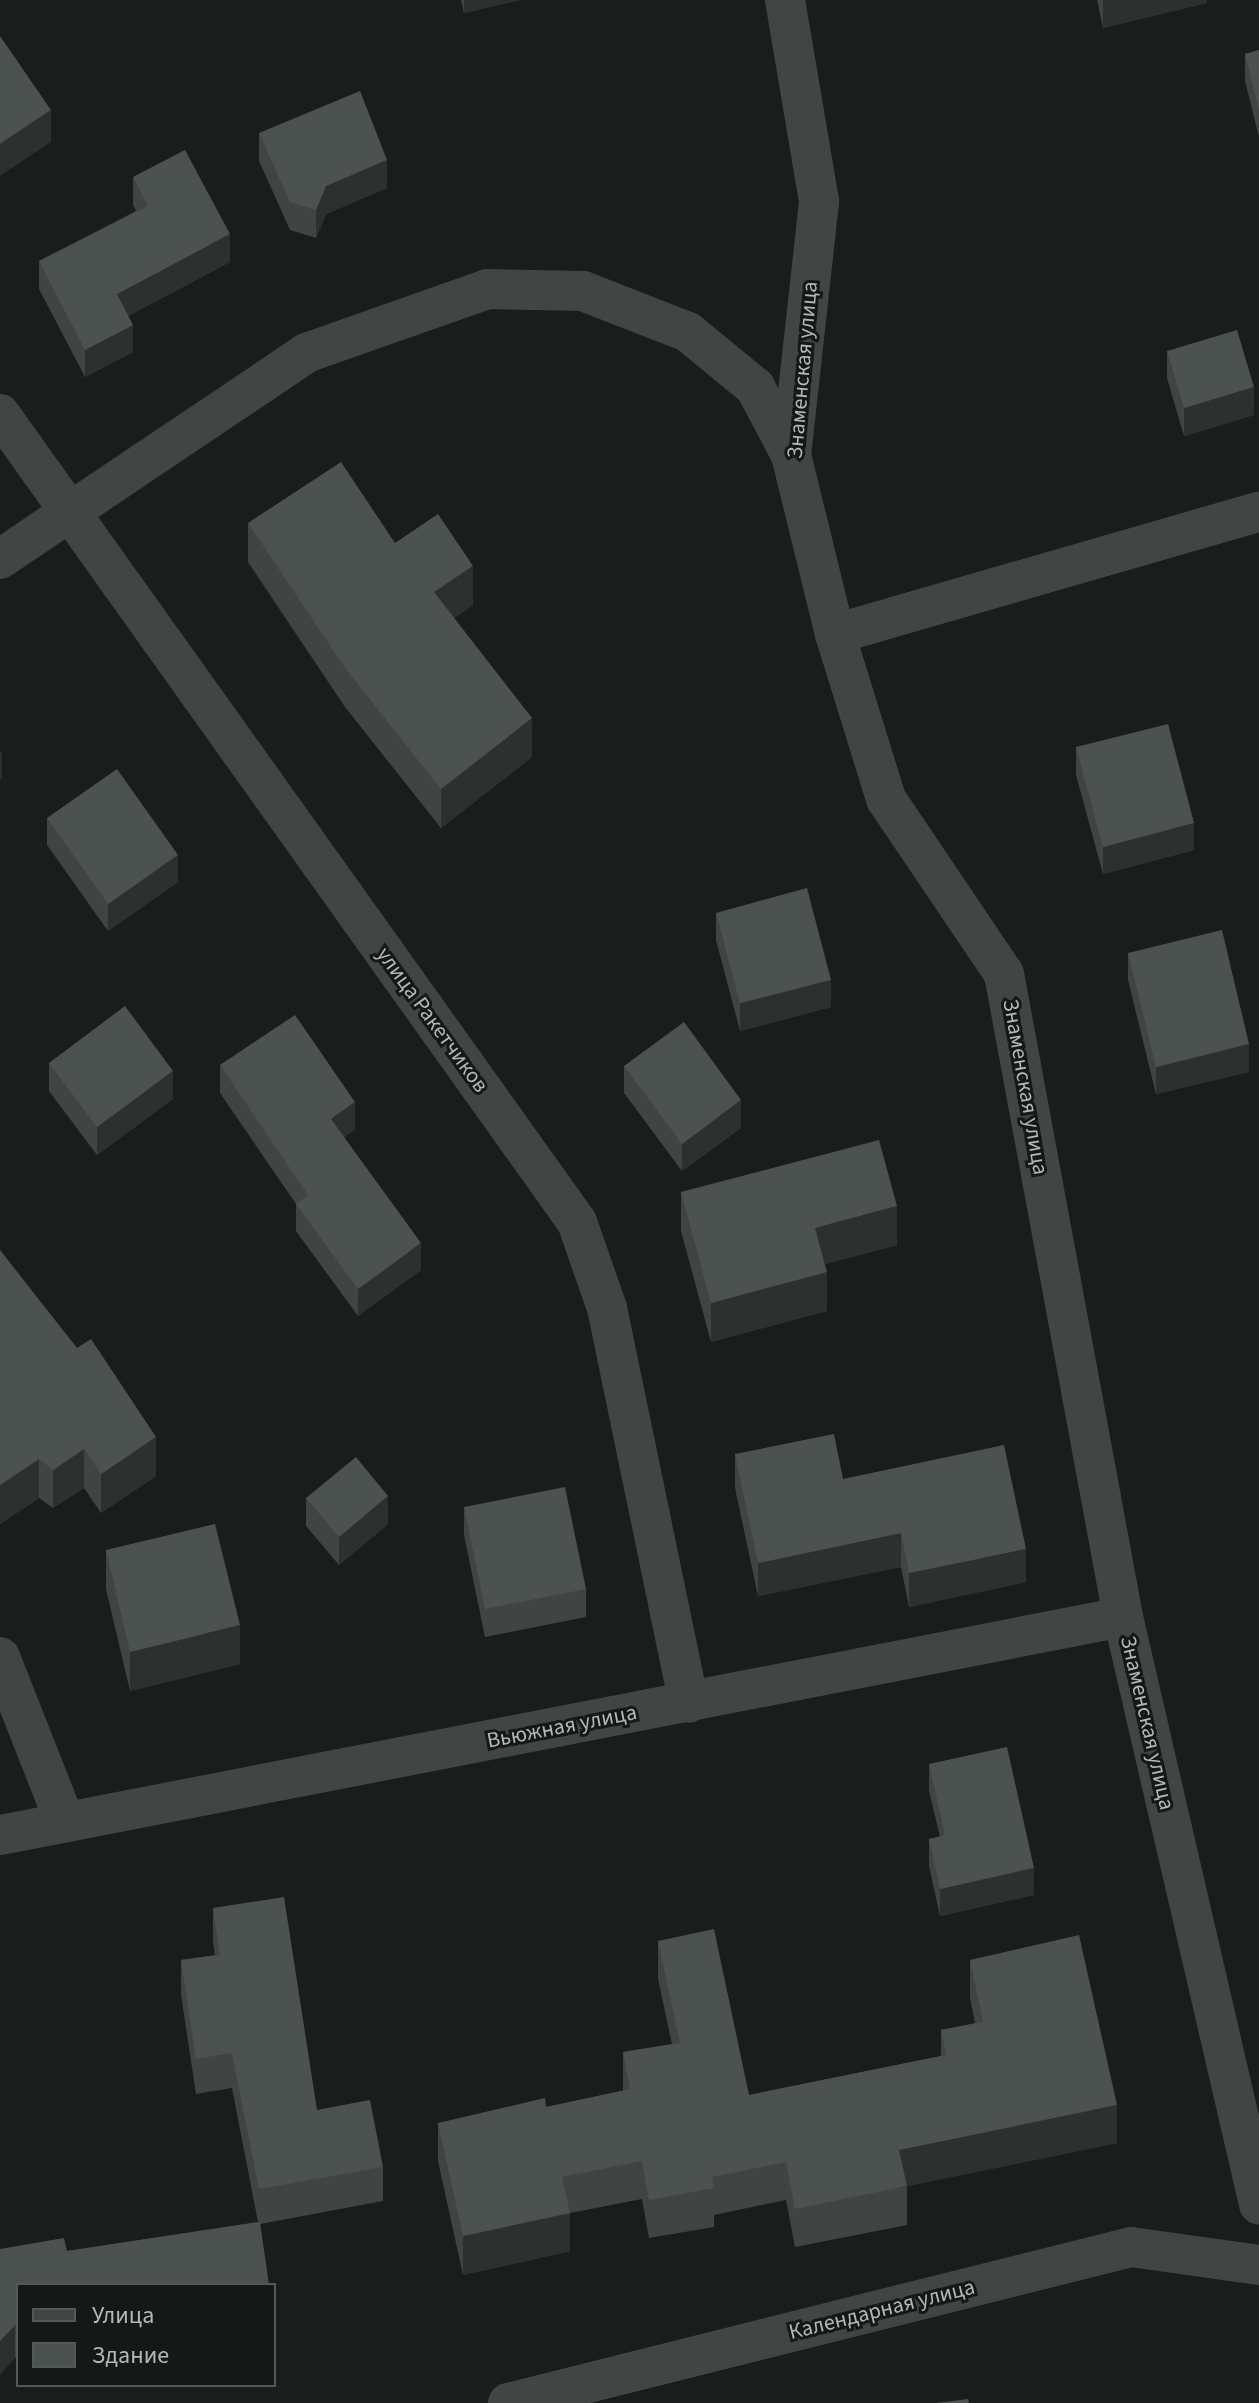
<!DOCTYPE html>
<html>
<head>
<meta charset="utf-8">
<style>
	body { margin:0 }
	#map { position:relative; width:1259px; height:2403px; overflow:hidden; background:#1b1d1d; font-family:"Source Sans 3",sans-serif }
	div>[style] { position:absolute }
	.minor>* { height:40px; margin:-20px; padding:0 20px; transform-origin:20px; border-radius:20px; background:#414645 }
	.wall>* { inset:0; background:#404544 }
	.shaded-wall>* { inset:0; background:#2c302f }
	.building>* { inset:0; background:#4c5250 }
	span { translate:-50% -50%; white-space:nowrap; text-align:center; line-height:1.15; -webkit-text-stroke:6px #161818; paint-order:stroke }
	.street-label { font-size:22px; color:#afbbb5 }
	.legend { position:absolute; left:16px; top:2283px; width:260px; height:104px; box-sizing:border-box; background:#161818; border:2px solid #535957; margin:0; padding:10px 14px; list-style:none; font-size:24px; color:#afbbb5 }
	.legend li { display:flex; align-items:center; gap:16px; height:40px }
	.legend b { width:40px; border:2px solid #535957 }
</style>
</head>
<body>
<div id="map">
	<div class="minor">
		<div style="left:785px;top:0;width:205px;rotate:80.4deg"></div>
		<div style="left:819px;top:202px;width:255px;rotate:96.3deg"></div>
		<div style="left:791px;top:455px;width:184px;rotate:76.2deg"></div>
		<div style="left:835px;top:634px;width:173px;rotate:72.8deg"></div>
		<div style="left:886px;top:799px;width:211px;rotate:56deg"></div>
		<div style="left:1004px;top:974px;width:654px;rotate:79.51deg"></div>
		<div style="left:1123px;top:1617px;width:603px;rotate:76.96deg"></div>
		<div style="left:0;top:414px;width:993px;rotate:54.47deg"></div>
		<div style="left:577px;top:1222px;width:91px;rotate:70.8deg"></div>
		<div style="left:607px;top:1308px;width:403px;rotate:78.3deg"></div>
		<div style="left:0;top:559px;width:369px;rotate:-33.9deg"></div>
		<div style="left:306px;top:353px;width:193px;rotate:-19.4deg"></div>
		<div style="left:488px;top:289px;width:95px;rotate:1.2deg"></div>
		<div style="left:583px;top:291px;width:113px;rotate:21.3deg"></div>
		<div style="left:688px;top:332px;width:87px;rotate:39.4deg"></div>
		<div style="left:755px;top:387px;width:77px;rotate:62.1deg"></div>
		<div style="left:835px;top:634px;width:441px;rotate:-16.1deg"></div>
		<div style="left:0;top:1657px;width:177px;rotate:68.5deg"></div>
		<div style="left:0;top:1835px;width:1144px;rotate:-10.99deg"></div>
		<div style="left:508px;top:2403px;width:642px;rotate:-14.06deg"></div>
		<div style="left:1131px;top:2247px;width:129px;rotate:8deg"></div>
	</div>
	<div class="wall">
		<div style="clip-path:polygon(461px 0,520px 0,464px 13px)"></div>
		<div style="clip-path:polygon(1097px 0,1207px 0,1207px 3px,1103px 28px)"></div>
		<div style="clip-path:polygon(1259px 50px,1259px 137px,1245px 81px,1245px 54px)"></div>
		<div style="clip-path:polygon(259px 133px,387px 188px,326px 214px,316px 238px,290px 230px,259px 161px)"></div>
		<div style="clip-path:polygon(133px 177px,230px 262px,128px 316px,133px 352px,85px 377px,39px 289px,39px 261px,136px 211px,133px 205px)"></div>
		<div style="clip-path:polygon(1167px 351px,1254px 415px,1184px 436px,1167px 378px)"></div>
		<div style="clip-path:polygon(248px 523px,395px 543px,473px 605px,454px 618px,532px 757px,441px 828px,345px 707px,248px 562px)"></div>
		<div style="clip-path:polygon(1076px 747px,1194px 850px,1103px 874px,1076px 775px)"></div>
		<div style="clip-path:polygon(47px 818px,178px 882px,108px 931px,47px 845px)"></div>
		<div style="clip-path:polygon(716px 913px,831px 1007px,740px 1031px,716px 940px)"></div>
		<div style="clip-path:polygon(1128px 953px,1249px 1072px,1156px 1094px,1128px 980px)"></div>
		<div style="clip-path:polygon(49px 1063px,173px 1099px,97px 1155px,49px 1091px)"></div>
		<div style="clip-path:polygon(220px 1065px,355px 1130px,344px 1137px,421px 1270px,358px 1316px,296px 1231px,296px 1204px,220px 1093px)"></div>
		<div style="clip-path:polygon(624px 1066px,741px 1128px,682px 1171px,624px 1093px)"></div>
		<div style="clip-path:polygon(681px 1192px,897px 1245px,825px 1264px,827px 1311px,711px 1342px,681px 1231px)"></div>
		<div style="clip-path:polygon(0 1250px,156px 1476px,101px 1513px,84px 1488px,53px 1508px,39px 1498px,0 1524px)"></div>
		<div style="clip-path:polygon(735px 1454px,843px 1479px,1026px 1582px,909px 1607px,901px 1567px,758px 1596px,735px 1488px)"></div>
		<div style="clip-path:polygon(306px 1498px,388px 1524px,339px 1565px,306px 1526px)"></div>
		<div style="clip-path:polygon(464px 1507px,586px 1589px,586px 1617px,485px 1637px,464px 1535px)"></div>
		<div style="clip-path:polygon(106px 1550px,240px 1664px,130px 1691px,106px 1589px)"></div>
		<div style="clip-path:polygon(929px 1764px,1034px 1895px,940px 1916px,929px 1866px,929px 1839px,940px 1837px,929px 1791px)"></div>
		<div style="clip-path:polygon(213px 1908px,317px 2110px,383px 2167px,383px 2201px,260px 2224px,18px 2285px,18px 2357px,15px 2358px,0 2374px,0 2249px,67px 2251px,258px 2222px,232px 2088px,196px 2094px,181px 1995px,181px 1960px,215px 1955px,213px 1942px)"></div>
		<div style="clip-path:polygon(658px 1941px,749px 2095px,941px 2056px,941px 2030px,975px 2023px,970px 1998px,970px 1960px,1117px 2143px,907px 2186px,907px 2225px,795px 2247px,786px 2200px,714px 2215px,714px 2227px,649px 2238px,642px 2199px,570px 2213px,570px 2251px,463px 2275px,438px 2161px,438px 2123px,546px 2107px,623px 2091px,623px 2052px,672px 2044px,658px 1979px)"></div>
	</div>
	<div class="shaded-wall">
		<div style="clip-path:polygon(464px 0,520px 0,464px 13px)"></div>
		<div style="clip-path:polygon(1103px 0,1207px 0,1207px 3px,1103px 28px)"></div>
		<div style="clip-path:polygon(51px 110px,51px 142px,0 176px,0 144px)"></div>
		<div style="clip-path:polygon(387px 160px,387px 188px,326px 214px,316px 238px,316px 210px,326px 186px)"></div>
		<div style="clip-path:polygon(230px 234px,230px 262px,117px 322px,117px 294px)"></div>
		<div style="clip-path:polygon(133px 325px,133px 352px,85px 377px,85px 350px)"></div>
		<div style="clip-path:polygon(1254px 387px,1254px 415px,1184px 436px,1184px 408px)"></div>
		<div style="clip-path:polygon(473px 566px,473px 605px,434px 631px,434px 592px)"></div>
		<div style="clip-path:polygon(532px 718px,532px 757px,441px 828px,441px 789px)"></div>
		<div style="clip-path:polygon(2px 751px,2px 778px,0 780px,0 752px)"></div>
		<div style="clip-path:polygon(1194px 823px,1194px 850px,1103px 874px,1103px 847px)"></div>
		<div style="clip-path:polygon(178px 855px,178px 882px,108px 931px,108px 904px)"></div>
		<div style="clip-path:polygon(831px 980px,831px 1007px,740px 1031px,740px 1003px)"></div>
		<div style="clip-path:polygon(1249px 1044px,1249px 1072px,1156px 1094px,1156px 1067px)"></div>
		<div style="clip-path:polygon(173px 1071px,173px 1099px,97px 1155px,97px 1127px)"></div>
		<div style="clip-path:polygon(741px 1100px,741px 1128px,682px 1171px,682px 1144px)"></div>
		<div style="clip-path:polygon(355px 1102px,355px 1130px,331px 1146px,331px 1119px)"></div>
		<div style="clip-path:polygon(897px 1206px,897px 1245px,815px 1267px,815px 1228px)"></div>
		<div style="clip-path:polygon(421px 1243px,421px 1270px,358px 1316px,358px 1289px)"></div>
		<div style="clip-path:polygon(827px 1272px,827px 1311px,711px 1342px,711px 1303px)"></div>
		<div style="clip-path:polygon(156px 1437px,156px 1476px,101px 1513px,101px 1474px)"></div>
		<div style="clip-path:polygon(84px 1449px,84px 1488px,53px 1508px,53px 1470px)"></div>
		<div style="clip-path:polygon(39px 1459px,39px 1498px,0 1524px,0 1485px)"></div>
		<div style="clip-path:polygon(388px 1496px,388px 1524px,339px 1565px,339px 1537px)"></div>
		<div style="clip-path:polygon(901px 1533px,901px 1567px,758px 1596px,758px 1563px)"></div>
		<div style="clip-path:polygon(1026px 1549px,1026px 1582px,909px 1607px,909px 1573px)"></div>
		<div style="clip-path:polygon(240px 1625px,240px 1664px,130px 1691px,130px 1652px)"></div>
		<div style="clip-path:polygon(1034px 1868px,1034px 1895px,940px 1916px,940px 1889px)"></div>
		<div style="clip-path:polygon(1117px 2105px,1117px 2143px,899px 2188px,899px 2150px)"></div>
		<div style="clip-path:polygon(570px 2213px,570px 2251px,463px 2275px,463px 2236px)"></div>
		<div style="clip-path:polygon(15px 2325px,15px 2358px,0 2374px,0 2341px)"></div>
	</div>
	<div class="building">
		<div style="clip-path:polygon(0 36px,51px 110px,0 144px)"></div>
		<div style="clip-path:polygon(1259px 50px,1259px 110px,1245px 54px)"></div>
		<div style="clip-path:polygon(360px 91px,387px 160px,326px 186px,316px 210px,290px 202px,259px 133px)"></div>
		<div style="clip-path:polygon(185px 150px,230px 234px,117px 294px,133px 325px,85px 350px,39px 261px,148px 206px,133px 177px)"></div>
		<div style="clip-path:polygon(1237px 330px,1254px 387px,1184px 408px,1167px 351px)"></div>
		<div style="clip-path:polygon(341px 462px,395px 543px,438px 514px,473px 566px,434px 592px,532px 718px,441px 789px,345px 668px,248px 523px)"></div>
		<div style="clip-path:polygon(1168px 724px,1194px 823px,1103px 847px,1076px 747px)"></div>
		<div style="clip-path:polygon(117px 769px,178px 855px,108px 904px,47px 818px)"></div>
		<div style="clip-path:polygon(807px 888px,831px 980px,740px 1003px,716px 913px)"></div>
		<div style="clip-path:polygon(1222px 930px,1249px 1044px,1156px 1067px,1128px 953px)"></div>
		<div style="clip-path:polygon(125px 1006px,173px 1071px,97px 1127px,49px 1063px)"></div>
		<div style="clip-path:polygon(295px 1015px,355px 1102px,331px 1119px,421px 1243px,358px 1289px,296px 1204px,308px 1195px,220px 1065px)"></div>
		<div style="clip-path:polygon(684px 1022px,741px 1100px,682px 1144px,624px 1066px)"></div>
		<div style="clip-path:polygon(879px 1140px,897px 1206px,815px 1228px,827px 1272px,711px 1303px,681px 1192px)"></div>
		<div style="clip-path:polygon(0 1250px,77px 1348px,91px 1339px,156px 1437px,101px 1474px,84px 1449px,53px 1470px,39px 1459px,0 1485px)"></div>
		<div style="clip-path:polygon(834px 1434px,843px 1479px,1004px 1445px,1026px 1549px,909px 1573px,901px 1533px,758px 1563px,735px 1454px)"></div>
		<div style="clip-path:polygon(356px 1457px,388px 1496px,339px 1537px,306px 1498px)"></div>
		<div style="clip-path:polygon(565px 1487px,586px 1589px,485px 1609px,464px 1507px)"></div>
		<div style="clip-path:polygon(215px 1524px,240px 1625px,130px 1652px,106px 1550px)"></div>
		<div style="clip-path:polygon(1007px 1747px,1034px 1868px,940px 1889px,929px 1839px,945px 1835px,929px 1764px)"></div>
		<div style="clip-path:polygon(284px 1897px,317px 2110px,370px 2100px,383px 2167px,259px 2189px,232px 2053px,196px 2059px,181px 1960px,220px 1955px,213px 1908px)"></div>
		<div style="clip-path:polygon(714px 1929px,749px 2095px,946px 2055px,941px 2030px,983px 2022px,970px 1960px,1079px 1935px,1117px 2105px,899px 2150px,907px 2186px,795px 2209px,786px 2162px,712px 2177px,714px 2188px,649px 2200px,642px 2161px,562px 2177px,570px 2213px,463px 2236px,438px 2123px,545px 2098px,546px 2107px,630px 2089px,623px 2052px,680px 2043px,658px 1941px)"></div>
		<div style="clip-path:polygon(260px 2222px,269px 2285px,18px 2285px,18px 2324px,15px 2325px,0 2341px,0 2249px,64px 2238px,67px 2251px)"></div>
		<div style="clip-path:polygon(968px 2399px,969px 2403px,936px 2403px)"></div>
	</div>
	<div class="street-label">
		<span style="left:803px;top:370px;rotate:-85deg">Знаменская улица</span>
		<span style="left:432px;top:1020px;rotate:54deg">улица Ракетчиков</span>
		<span style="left:1025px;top:1087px;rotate:80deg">Знаменская улица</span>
		<span style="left:1147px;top:1723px;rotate:77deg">Знаменская улица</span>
		<span style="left:562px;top:1727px;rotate:-11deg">Вьюжная улица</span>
		<span style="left:882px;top:2310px;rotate:-14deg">Календарная улица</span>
	</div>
	<ul class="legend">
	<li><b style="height:10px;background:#414645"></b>Улица</li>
	<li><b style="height:22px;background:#4c5250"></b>Здание</li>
	</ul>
</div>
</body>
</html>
